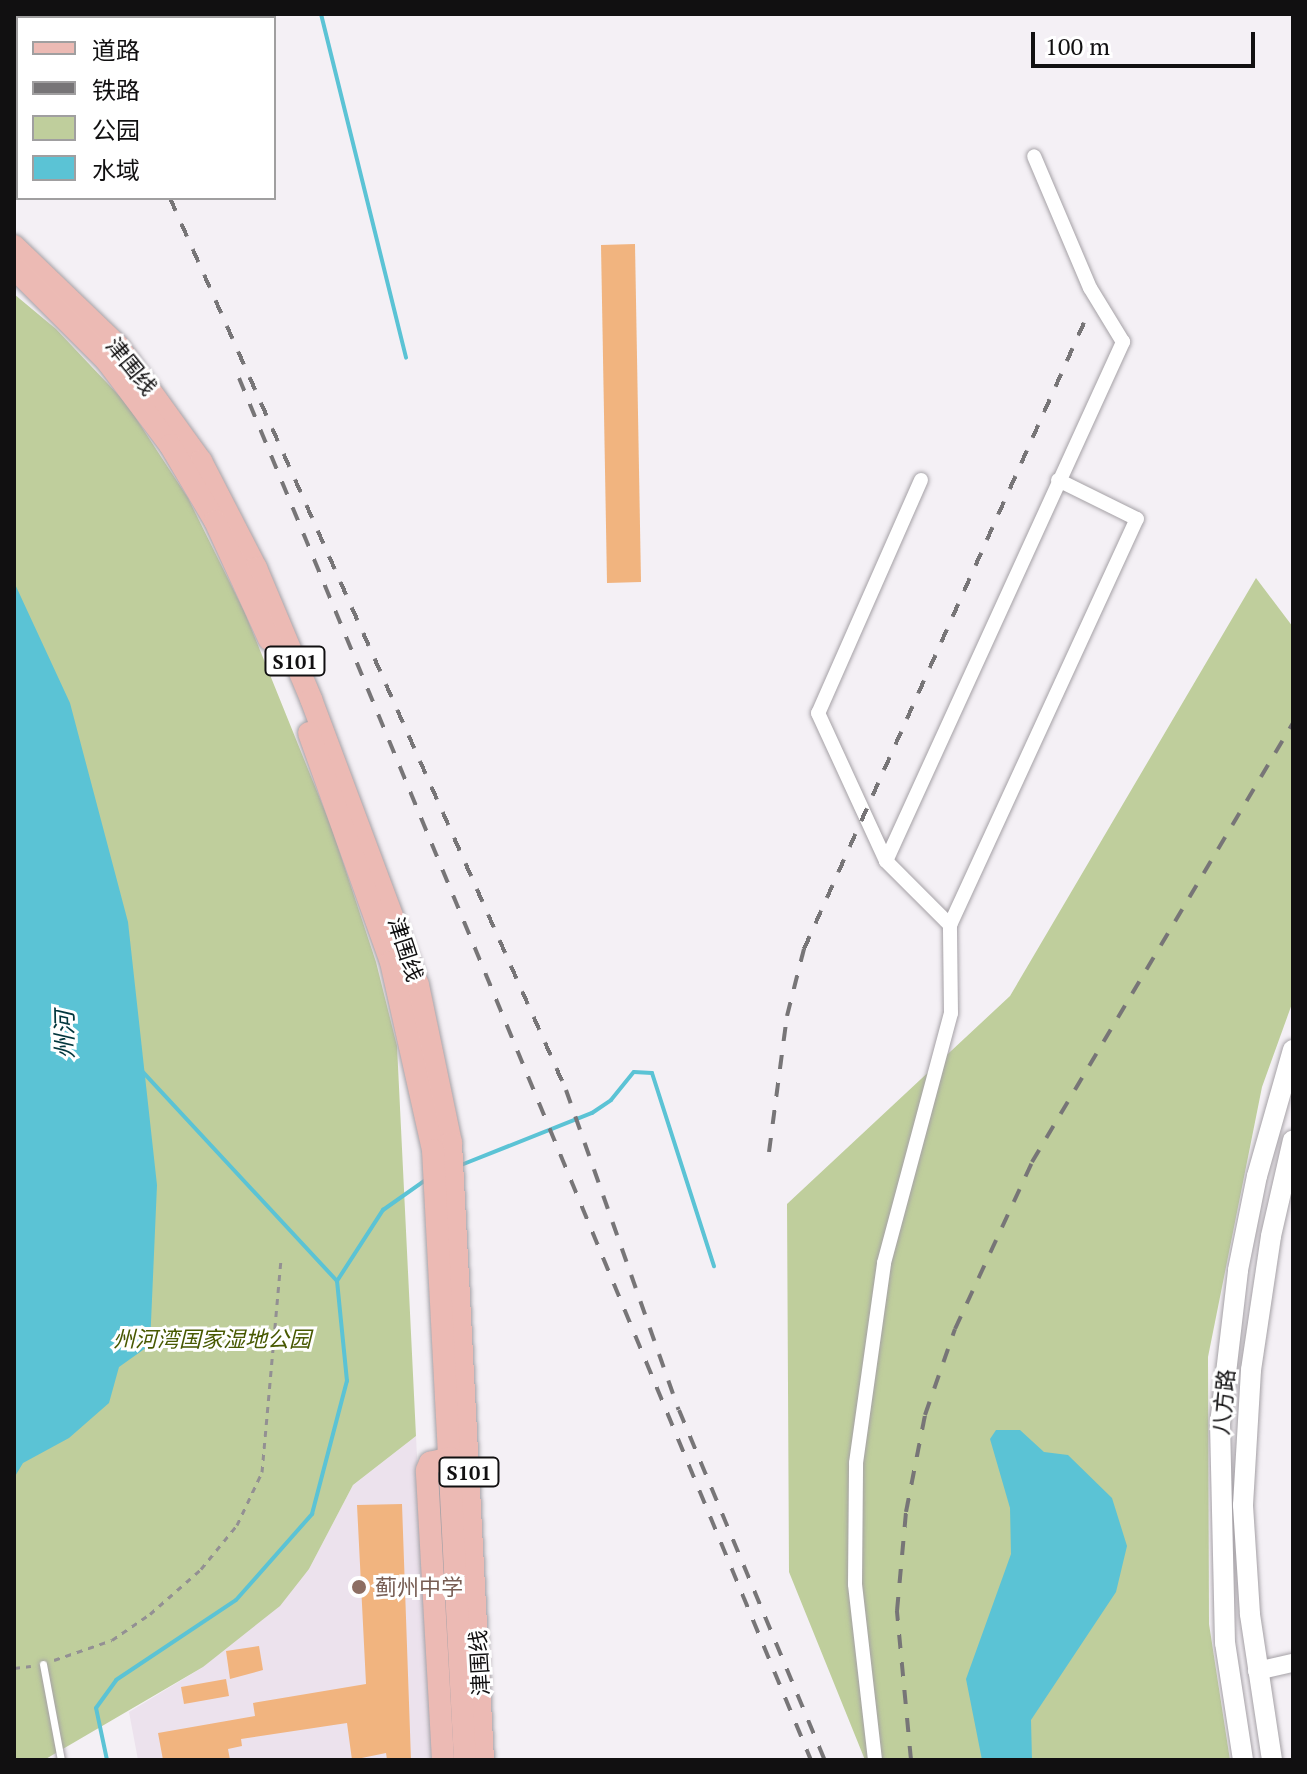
<!DOCTYPE html>
<html>
<head>
<meta charset="utf-8">
<style>
	body { margin:0 }
	#map { position:relative; width:1307px; height:1774px; overflow:hidden; background:#f4f0f5; font-family:"PT Serif","Noto Sans SC",serif }
	div>[style] { position:absolute }
	.built>* { inset:0; background:#ece2ed }
	.green>* { inset:0; background:#bfce9c }
	.water>* { inset:0; background:#5bc3d5 }
	.stream>* { height:4px; margin:-2px; padding:0 2px; transform-origin:2px; border-radius:2px; background:#5bc3d5 }
	.building>* { inset:0; background:#f1b47f }
	.path>* { height:3px; margin-top:-1.5px; transform-origin:0; background:repeating-linear-gradient(90deg,#939093 0 6px,transparent 0 12px) }
	.roads { filter:drop-shadow(0 0 2px #a5a1a6) drop-shadow(0 0 2px #a5a1a6) }
	.service>* { height:7px; margin:-3.5px; padding:0 3.5px; transform-origin:3.5px; border-radius:3.5px; background:#fff }
	.minor>* { height:14px; margin:-7px; padding:0 7px; transform-origin:7px; border-radius:7px; background:#fff }
	.tertiary>* { height:18px; margin:-9px; padding:0 9px; transform-origin:9px; border-radius:9px; background:#fff }
	.secondary>* { height:20px; margin:-10px; padding:0 10px; transform-origin:10px; border-radius:10px; background:#fff }
	.primary>* { height:22px; margin:-11px; padding:0 11px; transform-origin:11px; border-radius:11px; background:#ecbab4 }
	.rail>* { height:4px; margin-top:-2px; transform-origin:0; background:repeating-linear-gradient(90deg,#777577 0 14px,transparent 0 28px) }
	.dots>* { width:22px; height:22px; translate:-50% -50%; box-sizing:border-box; border:4px solid #fff; border-radius:50% }
	span { translate:-50% -50%; white-space:nowrap; text-align:center; line-height:1.15; -webkit-text-stroke:6px #fff; paint-order:stroke }
	.shield-label span { padding:2px 6px; background:#fff; border:2px solid; border-radius:6px; -webkit-text-stroke-width:0 }
	.shield-label { font-size:20px; color:#111011; font-weight:700 }
	.street-label { font-size:22px; color:#111011 }
	.park-label { font-size:22px; color:#485902; font-style:italic }
	.education-label { font-size:22px; color:#785e54 }
	.left { translate:0 -50%; text-align:left }
	.water-label { font-size:24px; color:#02363d; font-style:italic }
	.frame { position:absolute; inset:0; border:16px solid #111011; pointer-events:none }
	.legend { position:absolute; left:16px; top:16px; width:260px; height:184px; box-sizing:border-box; background:#fff; border:2px solid #a09fa0; margin:0; padding:10px 14px; list-style:none; font-size:24px; color:#111011 }
	.legend li { display:flex; align-items:center; gap:16px; height:40px }
	.legend b { width:40px; border:2px solid #a09fa0 }
	.scale { position:absolute; left:1031px; top:32px; width:224px; height:36px; box-sizing:border-box; border:4px solid #111011; border-top:0; padding-left:10px; font-size:24px; line-height:28px; white-space:nowrap; color:#111011; -webkit-text-stroke:6px #fff; paint-order:stroke }
</style>
</head>
<body>
<div id="map">
	<div class="built">
		<div style="clip-path:polygon(416px 1436px,432px 1760px,138px 1760px,129px 1712px,203px 1667px,309px 1569px,353px 1485px)"></div>
	</div>
	<div class="green">
		<div style="clip-path:polygon(14px 294px,56px 329px,126px 403px,188px 498px,245px 613px,331px 826px,376px 962px,397px 1046px,416px 1436px,353px 1485px,309px 1569px,280px 1606px,203px 1667px,44px 1760px,14px 1760px)"></div>
		<div style="clip-path:polygon(1256px 578px,1293px 627px,1293px 1001px,1262px 1087px,1208px 1357px,1209px 1624px,1230px 1760px,865px 1760px,789px 1572px,787px 1204px,1010px 996px)"></div>
	</div>
	<div class="water">
		<div style="clip-path:polygon(14px 582px,70px 703px,128px 922px,157px 1185px,150px 1345px,119px 1367px,109px 1403px,69px 1438px,23px 1463px,14px 1478px)"></div>
		<div style="clip-path:polygon(996px 1430px,1020px 1430px,1044px 1452px,1068px 1455px,1112px 1498px,1127px 1546px,1116px 1592px,1031px 1720px,1032px 1760px,982px 1760px,966px 1679px,1011px 1554px,1010px 1508px,990px 1439px)"></div>
	</div>
	<div class="stream">
		<div style="left:321px;top:14px;width:354px;rotate:76.1deg"></div>
		<div style="left:461px;top:1165px;width:141px;rotate:-21.7deg"></div>
		<div style="left:592px;top:1113px;width:23px;rotate:-34deg"></div>
		<div style="left:611px;top:1100px;width:36px;rotate:-51deg"></div>
		<div style="left:634px;top:1072px;width:18px;rotate:3deg"></div>
		<div style="left:652px;top:1073px;width:203px;rotate:72.2deg"></div>
		<div style="left:337px;top:1281px;width:85px;rotate:-57.1deg"></div>
		<div style="left:383px;top:1210px;width:54px;rotate:-35.2deg"></div>
		<div style="left:107px;top:1760px;width:53px;rotate:-101.9deg"></div>
		<div style="left:96px;top:1708px;width:34px;rotate:-54deg"></div>
		<div style="left:116px;top:1680px;width:144px;rotate:-33.7deg"></div>
		<div style="left:236px;top:1600px;width:115px;rotate:-48.5deg"></div>
		<div style="left:312px;top:1514px;width:138px;rotate:-75.3deg"></div>
		<div style="left:347px;top:1381px;width:100px;rotate:-95.7deg"></div>
		<div style="left:337px;top:1281px;width:285px;rotate:-132.9deg"></div>
	</div>
	<div class="building">
		<div style="clip-path:polygon(635px 244px,641px 582px,607px 583px,601px 245px)"></div>
		<div style="clip-path:polygon(402px 1504px,411px 1760px,387px 1760px,386px 1753px,352px 1760px,347px 1723px,241px 1739px,242px 1746px,228px 1749px,230px 1760px,163px 1760px,158px 1733px,255px 1716px,253px 1703px,366px 1684px,357px 1505px)"></div>
		<div style="clip-path:polygon(259px 1646px,263px 1670px,230px 1679px,226px 1651px)"></div>
		<div style="clip-path:polygon(226px 1679px,229px 1696px,184px 1704px,181px 1687px)"></div>
	</div>
	<div class="path">
		<div style="left:54px;top:1660px;width:61px;rotate:-19deg"></div>
		<div style="left:112px;top:1640px;width:46px;rotate:-34.4deg"></div>
		<div style="left:150px;top:1614px;width:68px;rotate:-41.4deg"></div>
		<div style="left:201px;top:1569px;width:57px;rotate:-50.7deg"></div>
		<div style="left:237px;top:1525px;width:59px;rotate:-64.7deg"></div>
		<div style="left:262px;top:1472px;width:213px;rotate:-84.9deg"></div>
		<div style="left:14px;top:1668px;width:17px;rotate:-7deg"></div>
	</div>
	<div class="roads">
		<div class="service">
			<div style="left:43px;top:1664px;width:98px;rotate:79.4deg"></div>
		</div>
		<div class="minor">
			<div style="left:921px;top:480px;width:255px;rotate:113.8deg"></div>
			<div style="left:818px;top:713px;width:163px;rotate:65.3deg"></div>
			<div style="left:886px;top:861px;width:91px;rotate:45deg"></div>
			<div style="left:886px;top:861px;width:571px;rotate:-65.46deg"></div>
			<div style="left:1123px;top:342px;width:63px;rotate:-121.4deg"></div>
			<div style="left:1090px;top:288px;width:143px;rotate:-113deg"></div>
			<div style="left:875px;top:1760px;width:177px;rotate:-96.5deg"></div>
			<div style="left:855px;top:1584px;width:121px;rotate:-89.5deg"></div>
			<div style="left:856px;top:1463px;width:202px;rotate:-82deg"></div>
			<div style="left:884px;top:1263px;width:259px;rotate:-75deg"></div>
			<div style="left:951px;top:1013px;width:88px;rotate:-90.7deg"></div>
			<div style="left:950px;top:925px;width:447px;rotate:-65.3deg"></div>
			<div style="left:1137px;top:519px;width:88px;rotate:-153.7deg"></div>
		</div>
		<div class="tertiary">
			<div style="left:1257px;top:1671px;width:37px;rotate:-13deg"></div>
		</div>
		<div class="secondary">
			<div style="left:1243px;top:1760px;width:118px;rotate:-98.7deg"></div>
			<div style="left:1225px;top:1643px;width:219px;rotate:-91.3deg"></div>
			<div style="left:1220px;top:1424px;width:155px;rotate:-83.3deg"></div>
			<div style="left:1238px;top:1270px;width:96px;rotate:-78.6deg"></div>
			<div style="left:1257px;top:1176px;width:131px;rotate:-74.1deg"></div>
			<div style="left:1272px;top:1760px;width:148px;rotate:-98.6deg"></div>
			<div style="left:1250px;top:1614px;width:109px;rotate:-93.7deg"></div>
			<div style="left:1243px;top:1505px;width:135px;rotate:-86.6deg"></div>
			<div style="left:1251px;top:1370px;width:135px;rotate:-81.5deg"></div>
			<div style="left:1271px;top:1236px;width:98px;rotate:-77.1deg"></div>
		</div>
		<div class="primary">
			<div style="left:14px;top:246px;width:144px;rotate:43.9deg"></div>
			<div style="left:118px;top:346px;width:142px;rotate:54.2deg"></div>
			<div style="left:201px;top:461px;width:120px;rotate:62.8deg"></div>
			<div style="left:256px;top:568px;width:142px;rotate:67.2deg"></div>
			<div style="left:311px;top:699px;width:305px;rotate:69.5deg"></div>
			<div style="left:418px;top:985px;width:161px;rotate:78.2deg"></div>
			<div style="left:451px;top:1143px;width:618px;rotate:87.03deg"></div>
			<div style="left:14px;top:268px;width:130px;rotate:45deg"></div>
			<div style="left:106px;top:360px;width:106px;rotate:53deg"></div>
			<div style="left:170px;top:445px;width:88px;rotate:59.4deg"></div>
			<div style="left:215px;top:521px;width:130px;rotate:65.4deg"></div>
			<div style="left:309px;top:733px;width:243px;rotate:70.3deg"></div>
			<div style="left:391px;top:962px;width:193px;rotate:77.4deg"></div>
			<div style="left:433px;top:1150px;width:611px;rotate:87deg"></div>
			<div style="left:443px;top:1760px;width:290px;rotate:-93.2deg"></div>
			<div style="left:427px;top:1470px;width:8px;rotate:-67deg"></div>
			<div style="left:430px;top:1463px;width:21px;rotate:-14deg"></div>
		</div>
	</div>
	<div class="rail">
		<div style="left:71px;top:14px;width:5px;rotate:53deg"></div>
		<div style="left:170px;top:198px;width:976px;rotate:66.06deg"></div>
		<div style="left:566px;top:1090px;width:339px;rotate:70.6deg"></div>
		<div style="left:679px;top:1410px;width:379px;rotate:67.4deg"></div>
		<div style="left:239px;top:378px;width:1496px;rotate:67.52deg"></div>
		<div style="left:769px;top:1152px;width:137px;rotate:-82.5deg"></div>
		<div style="left:787px;top:1016px;width:69px;rotate:-75.8deg"></div>
		<div style="left:804px;top:949px;width:693px;rotate:-65.91deg"></div>
		<div style="left:911px;top:1760px;width:150px;rotate:-95.4deg"></div>
		<div style="left:897px;top:1611px;width:99px;rotate:-84.8deg"></div>
		<div style="left:906px;top:1512px;width:99px;rotate:-78.9deg"></div>
		<div style="left:925px;top:1415px;width:91px;rotate:-70.8deg"></div>
		<div style="left:955px;top:1329px;width:184px;rotate:-65.2deg"></div>
		<div style="left:1032px;top:1162px;width:511px;rotate:-59.27deg"></div>
	</div>
	<div class="dots">
		<div style="left:359px;top:1587px;background:#8d6e63"></div>
	</div>
	<div class="shield-label">
		<span style="left:295px;top:661px">S101</span>
		<span style="left:469px;top:1472px">S101</span>
	</div>
	<div class="street-label">
		<span style="left:132px;top:366px;rotate:51deg">津围线</span>
		<span style="left:406px;top:949px;rotate:72deg">津围线</span>
		<span style="left:1223px;top:1402px;rotate:-85deg">八方路</span>
		<span style="left:479px;top:1663px;rotate:-93deg">津围线</span>
	</div>
	<div class="park-label">
		<span style="left:212px;top:1339px">州河湾国家湿地公园</span>
	</div>
	<div class="education-label">
		<span class="left" style="left:375px;top:1587px">蓟州中学</span>
	</div>
	<div class="water-label">
		<span style="left:65px;top:1035px;rotate:-91deg">州河</span>
	</div>
	<div class="frame"></div>
	<ul class="legend">
	<li><b style="height:10px;background:#ecbab4"></b>道路</li>
	<li><b style="height:10px;background:#777577"></b>铁路</li>
	<li><b style="height:22px;background:#bfce9c"></b>公园</li>
	<li><b style="height:22px;background:#5bc3d5"></b>水域</li>
	</ul>
	<div class="scale">100 m</div>
</div>
</body>
</html>
